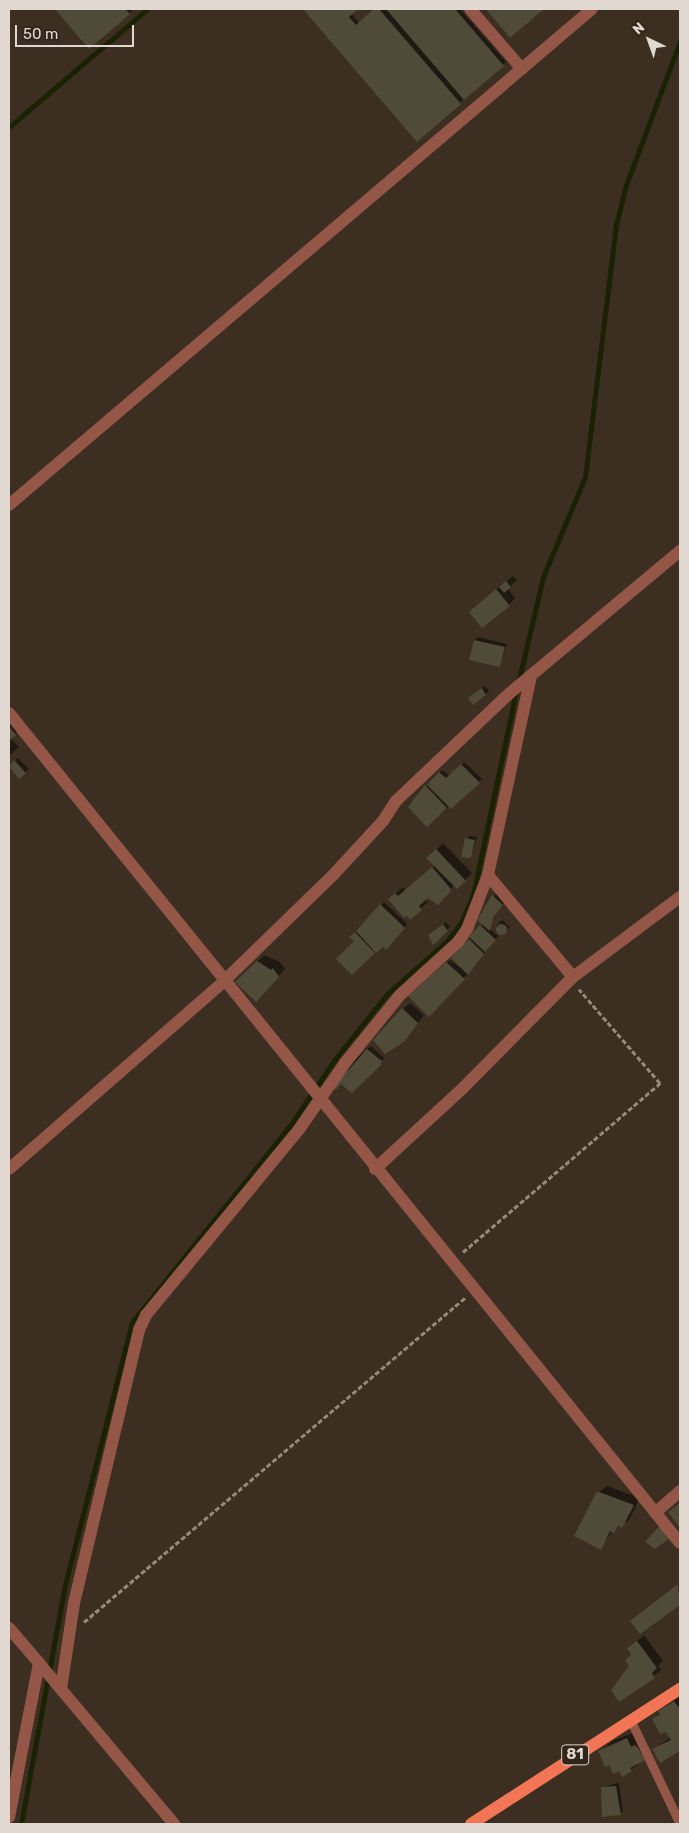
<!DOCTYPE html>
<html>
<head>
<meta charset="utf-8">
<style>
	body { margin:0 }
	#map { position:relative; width:689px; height:1833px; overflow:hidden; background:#3c2f22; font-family:Rubik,sans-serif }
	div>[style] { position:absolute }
	.shadow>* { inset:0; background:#0007 }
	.stream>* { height:5px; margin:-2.5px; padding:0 2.5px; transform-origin:2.5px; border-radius:2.5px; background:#1b2203 }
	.building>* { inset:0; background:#504b39 }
	.round { border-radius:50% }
	.path>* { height:3px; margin-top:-1.5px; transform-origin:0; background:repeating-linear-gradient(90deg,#94897f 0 5px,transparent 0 7.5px) }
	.lane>* { height:9px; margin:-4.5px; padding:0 4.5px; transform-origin:4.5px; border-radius:4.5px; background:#945747 }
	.street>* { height:12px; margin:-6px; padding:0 6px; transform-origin:6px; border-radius:6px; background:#945747 }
	.primary>* { height:12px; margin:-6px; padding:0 6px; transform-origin:6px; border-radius:6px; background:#f27655 }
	span { translate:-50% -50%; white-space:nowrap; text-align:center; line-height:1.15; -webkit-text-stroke:4px #322519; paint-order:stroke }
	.shield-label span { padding:1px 4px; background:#322519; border:1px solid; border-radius:4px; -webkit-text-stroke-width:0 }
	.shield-label { font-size:15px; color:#e1d8d1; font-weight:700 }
	.frame { position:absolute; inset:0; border:10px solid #e1d8d1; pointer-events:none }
	.north { position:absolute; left:624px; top:15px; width:50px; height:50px; -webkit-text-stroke:4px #322519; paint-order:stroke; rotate:318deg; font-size:14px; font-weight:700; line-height:20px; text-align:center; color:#e1d8d1 }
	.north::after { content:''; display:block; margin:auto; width:18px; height:22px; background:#e1d8d1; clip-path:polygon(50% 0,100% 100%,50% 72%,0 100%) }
	.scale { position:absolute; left:15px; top:25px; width:119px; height:22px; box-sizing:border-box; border:2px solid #e1d8d1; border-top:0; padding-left:6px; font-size:15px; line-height:18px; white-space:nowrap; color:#e1d8d1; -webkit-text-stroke:4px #322519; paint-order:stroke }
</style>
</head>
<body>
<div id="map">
	<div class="shadow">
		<div style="clip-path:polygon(57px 9px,130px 9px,132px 11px,90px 47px)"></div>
		<div style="clip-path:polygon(304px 9px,356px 9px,351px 13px,359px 23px,376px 9px,460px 9px,506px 62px,417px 140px)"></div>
		<div style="clip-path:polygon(487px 9px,542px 9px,510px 36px)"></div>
		<div style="clip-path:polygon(513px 576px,517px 580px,508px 589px,515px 598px,509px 605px,477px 606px)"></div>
		<div style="clip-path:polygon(478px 637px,507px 644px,500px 666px,475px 640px)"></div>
		<div style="clip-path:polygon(485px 686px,489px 691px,474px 703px,473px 695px)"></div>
		<div style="clip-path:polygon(9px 721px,22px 728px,10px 738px,19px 747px,9px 756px)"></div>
		<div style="clip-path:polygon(18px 758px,29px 769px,19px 778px,9px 766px)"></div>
		<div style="clip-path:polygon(464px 762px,482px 779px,427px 825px,426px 786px,442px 770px,450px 776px)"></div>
		<div style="clip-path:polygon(469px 836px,477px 837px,471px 857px,466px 839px)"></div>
		<div style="clip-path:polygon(443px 843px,472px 873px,457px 888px,454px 885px,444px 897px,428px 896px,425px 899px,428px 902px,410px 918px,389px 900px,403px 887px,406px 891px,435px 865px,428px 858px)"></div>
		<div style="clip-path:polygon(496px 893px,505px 902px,496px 912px,490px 929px,498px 936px,474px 967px,429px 1015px,410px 996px,450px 960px,464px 970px,453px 958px,483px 924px)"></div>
		<div style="clip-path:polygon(384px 902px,407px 924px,386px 948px,383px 945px,352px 974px,355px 941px,351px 937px)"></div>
		<div style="clip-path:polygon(502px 920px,510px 927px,503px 933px,496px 926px)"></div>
		<div style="clip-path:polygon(446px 922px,450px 927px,433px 943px,432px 932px)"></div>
		<div style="clip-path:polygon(264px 955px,280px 962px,285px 969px,256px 1000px,237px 982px)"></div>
		<div style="clip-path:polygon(410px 1003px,424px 1015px,411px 1032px,403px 1009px)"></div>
		<div style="clip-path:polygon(371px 1046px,384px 1058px,352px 1091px,341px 1083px,334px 1086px,356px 1059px)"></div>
		<div style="clip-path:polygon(607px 1486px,640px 1498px,629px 1520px,613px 1530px,600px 1548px,597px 1494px)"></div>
		<div style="clip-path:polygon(680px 1583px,680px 1605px,640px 1632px,635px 1618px)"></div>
		<div style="clip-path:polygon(644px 1635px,663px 1661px,658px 1666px,661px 1670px,620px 1701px,631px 1666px,632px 1654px,629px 1648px)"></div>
		<div style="clip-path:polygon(680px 1696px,680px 1750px,660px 1761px,653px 1750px,671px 1737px,653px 1720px,666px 1705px)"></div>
		<div style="clip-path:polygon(633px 1733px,651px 1752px,631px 1770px,609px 1763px,606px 1766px,599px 1754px,612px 1741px)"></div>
		<div style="clip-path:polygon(619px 1783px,623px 1811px,620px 1814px,602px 1787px)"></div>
	</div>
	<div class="stream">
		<div style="left:9px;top:127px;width:182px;rotate:-40.5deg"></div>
		<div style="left:518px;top:683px;width:109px;rotate:-76.7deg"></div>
		<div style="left:543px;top:577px;width:108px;rotate:-67.2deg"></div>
		<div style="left:585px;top:477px;width:254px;rotate:-83deg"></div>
		<div style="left:616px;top:225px;width:41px;rotate:-76deg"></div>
		<div style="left:626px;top:185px;width:154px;rotate:-69.4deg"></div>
		<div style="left:21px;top:1824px;width:243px;rotate:-79.6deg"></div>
		<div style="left:65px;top:1585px;width:271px;rotate:-75.7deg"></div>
		<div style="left:132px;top:1322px;width:250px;rotate:-51.2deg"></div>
		<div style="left:289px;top:1127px;width:82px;rotate:-55.9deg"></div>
		<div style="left:335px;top:1059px;width:83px;rotate:-51.3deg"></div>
		<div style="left:387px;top:994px;width:81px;rotate:-41.5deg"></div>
		<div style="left:448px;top:940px;width:21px;rotate:-53deg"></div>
		<div style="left:461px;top:923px;width:30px;rotate:-67deg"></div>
		<div style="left:473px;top:895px;width:208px;rotate:-78.1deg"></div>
	</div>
	<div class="building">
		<div style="clip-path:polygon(55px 9px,125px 9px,130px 14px,89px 49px)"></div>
		<div style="clip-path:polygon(303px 9px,358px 9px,349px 17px,356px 25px,374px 9px,379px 9px,461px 104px,417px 142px)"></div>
		<div style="clip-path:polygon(386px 9px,455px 9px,504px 66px,464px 100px)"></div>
		<div style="clip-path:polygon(486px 9px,544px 9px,510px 38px)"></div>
		<div style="clip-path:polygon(506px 581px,511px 587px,504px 593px,499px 587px)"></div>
		<div style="clip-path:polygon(496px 589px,510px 606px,482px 628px,469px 612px)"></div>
		<div style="clip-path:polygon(474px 640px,505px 647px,500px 667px,469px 660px)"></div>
		<div style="clip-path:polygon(482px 688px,486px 695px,473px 705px,468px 698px)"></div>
		<div style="clip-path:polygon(9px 726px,16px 735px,9px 741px)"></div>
		<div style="clip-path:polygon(14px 760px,26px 773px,19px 779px,9px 767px)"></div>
		<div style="clip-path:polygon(461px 764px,480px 783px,451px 809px,427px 785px,439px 772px,446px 778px)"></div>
		<div style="clip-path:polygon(425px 785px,447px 808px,427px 827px,408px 807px)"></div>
		<div style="clip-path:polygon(465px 838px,475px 840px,471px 858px,461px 857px)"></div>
		<div style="clip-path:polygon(436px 849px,466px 881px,457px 889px,426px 858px)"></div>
		<div style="clip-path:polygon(432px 867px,451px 889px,450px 892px,438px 905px,428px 898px,419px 906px,422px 910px,410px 920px,407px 916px,404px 918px,388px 899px,395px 893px,398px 896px)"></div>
		<div style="clip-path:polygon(492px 895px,503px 905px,494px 916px,490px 931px,477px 920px)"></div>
		<div style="clip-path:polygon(380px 904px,405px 928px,386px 950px,383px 947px,376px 953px,356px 931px)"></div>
		<div class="round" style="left:495.5px;top:923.5px;width:11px;height:11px"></div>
		<div style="clip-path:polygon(443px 924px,448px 931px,433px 945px,428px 935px)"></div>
		<div style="clip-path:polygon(480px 925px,496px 940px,485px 952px,469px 937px)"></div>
		<div style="clip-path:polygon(355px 932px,375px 953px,352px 975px,336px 959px,354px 941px,349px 937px)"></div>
		<div style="clip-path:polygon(469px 939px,484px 954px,468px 975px,451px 958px)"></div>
		<div style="clip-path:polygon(257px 961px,271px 970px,273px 968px,279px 977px,256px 1002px,235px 982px)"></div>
		<div style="clip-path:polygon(446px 962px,465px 979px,429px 1017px,408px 996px)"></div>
		<div style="clip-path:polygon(402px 1008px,418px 1023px,405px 1041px,385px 1054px,373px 1040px)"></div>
		<div style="clip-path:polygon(367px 1049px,382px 1061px,380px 1066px,352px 1093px,341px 1084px,336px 1090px,333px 1087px)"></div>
		<div style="clip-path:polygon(599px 1492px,634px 1505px,622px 1528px,618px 1526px,614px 1533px,610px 1531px,601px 1550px,574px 1536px,596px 1493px)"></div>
		<div style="clip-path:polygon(680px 1503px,680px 1528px,668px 1512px)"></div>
		<div style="clip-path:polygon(660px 1525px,670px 1538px,655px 1549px,645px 1542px)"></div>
		<div style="clip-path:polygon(678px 1584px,680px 1605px,640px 1634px,630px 1621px)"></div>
		<div style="clip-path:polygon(637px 1641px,657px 1668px,652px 1673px,655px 1678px,619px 1702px,611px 1690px,629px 1666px,625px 1660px,631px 1655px,627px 1648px)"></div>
		<div style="clip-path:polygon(674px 1701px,678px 1707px,680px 1706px,680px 1751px,660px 1763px,652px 1749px,671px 1740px,666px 1732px,660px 1734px,652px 1719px,660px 1714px,658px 1711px)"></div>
		<div style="clip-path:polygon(627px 1738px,631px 1747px,635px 1745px,638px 1748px,645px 1760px,630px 1768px,632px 1771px,622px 1777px,619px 1771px,613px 1774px,609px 1765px,605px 1767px,598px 1751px)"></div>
		<div style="clip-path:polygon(616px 1786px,621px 1815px,602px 1817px,601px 1787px)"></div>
	</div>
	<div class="path">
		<div style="left:463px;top:1252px;width:260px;rotate:-40.6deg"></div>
		<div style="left:660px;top:1083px;width:124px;rotate:-130.8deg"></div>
		<div style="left:84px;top:1622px;width:502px;rotate:-40.39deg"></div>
	</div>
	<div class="lane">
		<div style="left:630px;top:1719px;width:116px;rotate:64.5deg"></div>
	</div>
	<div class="street">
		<div style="left:470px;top:9px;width:79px;rotate:49.1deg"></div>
		<div style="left:9px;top:505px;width:765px;rotate:-40.39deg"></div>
		<div style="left:531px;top:676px;width:204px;rotate:102.2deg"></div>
		<div style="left:488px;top:875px;width:133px;rotate:50.2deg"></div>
		<div style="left:9px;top:713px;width:1067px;rotate:51.05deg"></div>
		<div style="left:9px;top:1169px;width:284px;rotate:-41.1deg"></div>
		<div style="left:223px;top:982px;width:155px;rotate:-44.2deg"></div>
		<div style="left:334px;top:874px;width:72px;rotate:-47.2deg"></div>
		<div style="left:383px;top:821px;width:24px;rotate:-57deg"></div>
		<div style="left:396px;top:801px;width:157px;rotate:-43.5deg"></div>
		<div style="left:510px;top:693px;width:222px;rotate:-39.9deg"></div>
		<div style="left:375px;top:1169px;width:118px;rotate:-42.6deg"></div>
		<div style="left:462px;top:1089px;width:158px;rotate:-45.3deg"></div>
		<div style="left:573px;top:977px;width:134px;rotate:-36.8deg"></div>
		<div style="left:656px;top:1512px;width:32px;rotate:-41deg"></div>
		<div style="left:9px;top:1628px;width:46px;rotate:49.4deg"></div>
		<div style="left:39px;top:1663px;width:157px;rotate:101deg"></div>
		<div style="left:39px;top:1663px;width:210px;rotate:50deg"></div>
		<div style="left:61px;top:1689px;width:87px;rotate:-81.4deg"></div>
		<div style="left:74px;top:1603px;width:281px;rotate:-76.6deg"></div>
		<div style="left:139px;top:1330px;width:17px;rotate:-65deg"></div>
		<div style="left:146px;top:1315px;width:242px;rotate:-50.5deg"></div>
		<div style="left:300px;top:1128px;width:79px;rotate:-55.3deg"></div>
		<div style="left:345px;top:1063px;width:87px;rotate:-51deg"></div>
		<div style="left:400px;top:995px;width:79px;rotate:-42.4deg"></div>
		<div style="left:458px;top:942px;width:16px;rotate:-55deg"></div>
		<div style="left:467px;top:929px;width:58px;rotate:-68.7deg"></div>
	</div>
	<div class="primary">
		<div style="left:471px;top:1824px;width:249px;rotate:-32.9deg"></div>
	</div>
	<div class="shield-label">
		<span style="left:575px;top:1755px">81</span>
	</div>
	<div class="frame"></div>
	<div class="north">N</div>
	<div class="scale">50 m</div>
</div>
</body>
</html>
